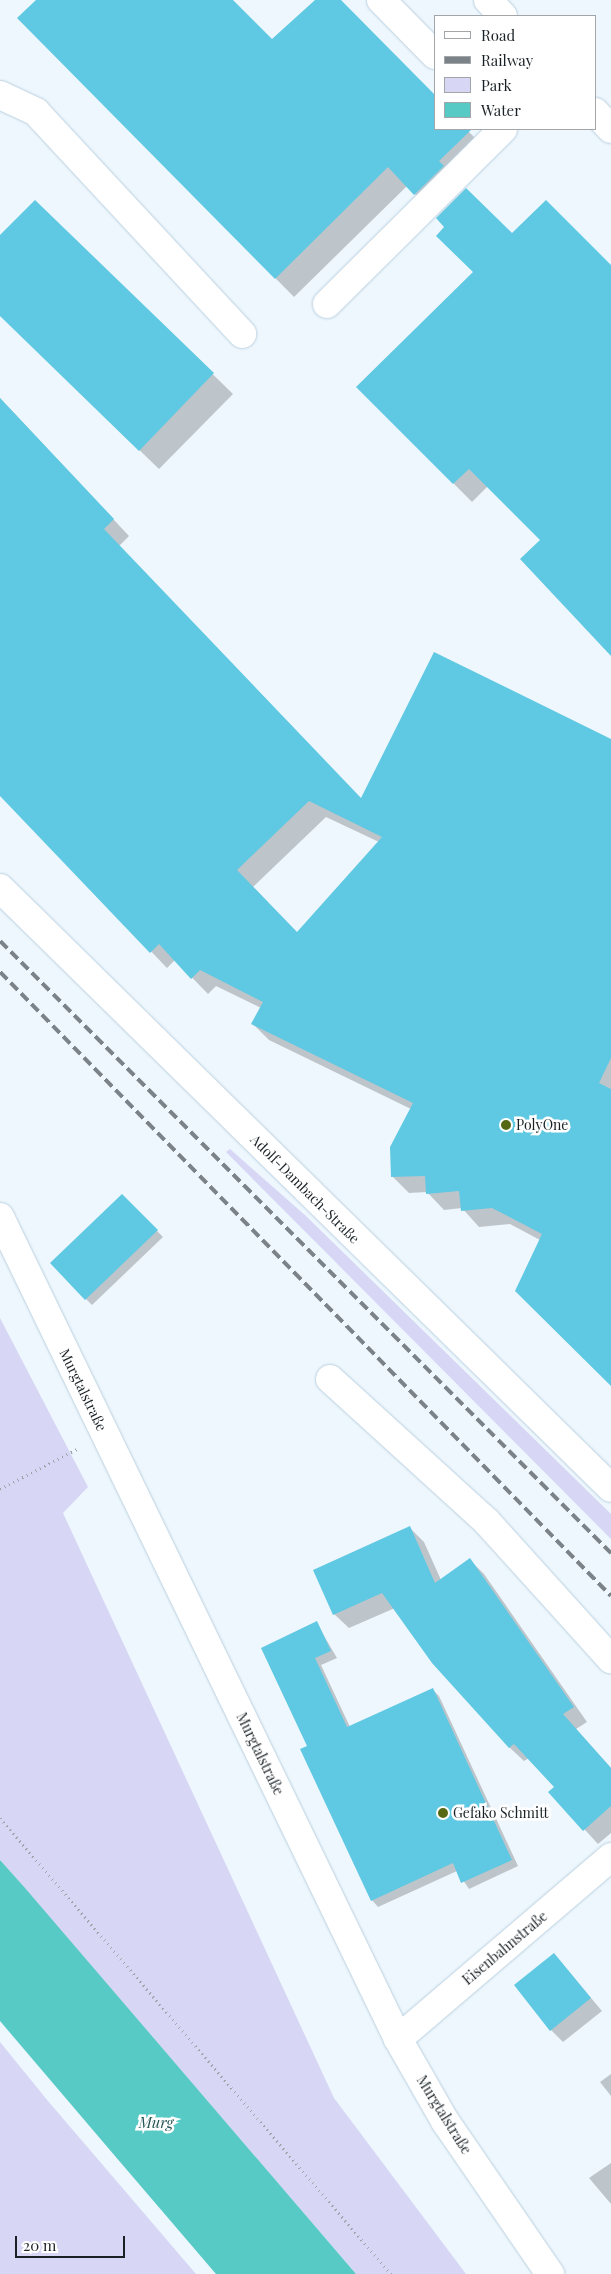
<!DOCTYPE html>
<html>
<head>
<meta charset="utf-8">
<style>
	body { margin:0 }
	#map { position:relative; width:611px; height:2274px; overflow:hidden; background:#eef7fd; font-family:"Playfair Display",serif }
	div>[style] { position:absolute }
	.green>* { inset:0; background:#d7d7f5 }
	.water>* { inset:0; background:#58cac6 }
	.shadow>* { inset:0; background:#0003 }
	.building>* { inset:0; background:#5fc8e2 }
	.path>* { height:3px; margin-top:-1.5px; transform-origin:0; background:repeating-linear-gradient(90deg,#9da5ab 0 1px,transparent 0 5px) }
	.roads { filter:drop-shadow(0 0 1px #bad0e0) drop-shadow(0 0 1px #bad0e0) }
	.minor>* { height:28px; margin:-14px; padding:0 14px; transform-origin:14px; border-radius:14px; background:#fff }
	.rail>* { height:4px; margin-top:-2px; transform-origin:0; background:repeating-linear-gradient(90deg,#7b8389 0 10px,transparent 0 15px) }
	.dots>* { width:14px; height:14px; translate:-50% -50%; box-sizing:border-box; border:2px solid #fff; border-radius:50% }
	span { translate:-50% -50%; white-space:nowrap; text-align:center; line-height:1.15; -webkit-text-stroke:5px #fff; paint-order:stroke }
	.poi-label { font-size:14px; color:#192126 }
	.left { translate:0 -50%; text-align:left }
	.street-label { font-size:14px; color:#192126 }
	.water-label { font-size:15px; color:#245554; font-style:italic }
	.legend { position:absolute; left:434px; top:15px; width:162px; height:115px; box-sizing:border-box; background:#fff; border:1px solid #a3a6a8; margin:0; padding:6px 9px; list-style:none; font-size:15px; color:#192126 }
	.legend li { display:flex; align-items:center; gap:10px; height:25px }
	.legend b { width:25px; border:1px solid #a3a6a8 }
	.scale { position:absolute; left:15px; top:2236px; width:110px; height:22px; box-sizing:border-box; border:2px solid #192126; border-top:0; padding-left:6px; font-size:15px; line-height:18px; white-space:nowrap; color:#192126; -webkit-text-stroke:4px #fff; paint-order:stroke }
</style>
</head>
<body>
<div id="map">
	<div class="green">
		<div style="clip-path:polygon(230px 1149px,306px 1216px,611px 1514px,611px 1539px,226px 1152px)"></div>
		<div style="clip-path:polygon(0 1318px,88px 1487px,63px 1513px,334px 2098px,466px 2274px,356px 2274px,0 1860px)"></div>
		<div style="clip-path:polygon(0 2042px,48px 2101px,196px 2274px,0 2274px)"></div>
	</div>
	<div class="water">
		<div style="clip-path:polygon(0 1860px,25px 1888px,356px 2274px,216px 2274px,115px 2156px,0 2021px)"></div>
	</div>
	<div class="shadow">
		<div style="clip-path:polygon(38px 0,231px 0,272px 41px,317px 0,340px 0,435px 129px,466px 129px,488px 151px,434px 213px,407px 186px,294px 297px,19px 18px)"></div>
		<div style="clip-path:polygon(35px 201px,233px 394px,159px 469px,0 315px,0 237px)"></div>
		<div style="clip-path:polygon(512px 235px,611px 267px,611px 653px,542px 540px,488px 486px,472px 502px,358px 387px)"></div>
		<div style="clip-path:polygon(evenodd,0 398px,129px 536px,119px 546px,362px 800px,611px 740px,611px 1384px,540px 1240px,510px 1224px,479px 1227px,462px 1208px,444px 1210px,427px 1192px,409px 1193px,393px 1177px,411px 1109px,269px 1040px,253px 1024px,261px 1008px,216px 986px,208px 994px,175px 960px,167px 968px,0 794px,0 398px,326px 817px,379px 842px,298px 934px,253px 887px,326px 817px)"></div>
		<div style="clip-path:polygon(122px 1196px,163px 1237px,92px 1305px,86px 1299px)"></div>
		<div style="clip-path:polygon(409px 1527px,424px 1542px,441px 1580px,470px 1560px,484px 1574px,587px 1722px,576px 1729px,611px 1768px,611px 1833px,598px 1844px,550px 1792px,555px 1787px,529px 1758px,524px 1761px,509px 1747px,395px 1608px,349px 1628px,334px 1614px)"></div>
		<div style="clip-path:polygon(316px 1622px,337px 1658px,321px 1665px,350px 1727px,433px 1690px,439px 1696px,518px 1866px,469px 1889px,457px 1871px,378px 1907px,372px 1900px,309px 1746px)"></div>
		<div style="clip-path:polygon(554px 1954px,602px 2011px,563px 2042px,551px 2030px)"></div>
		<div style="clip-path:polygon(611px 2074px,611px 2096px,600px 2082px)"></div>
		<div style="clip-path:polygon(611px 2163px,611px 2204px,589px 2178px)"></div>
	</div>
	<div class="building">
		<div style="clip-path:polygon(36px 0,233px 0,272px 39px,315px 0,341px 0,435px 95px,435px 129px,472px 129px,439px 161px,444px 166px,414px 195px,388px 167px,275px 279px,17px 18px)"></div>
		<div style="clip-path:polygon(466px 188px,512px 233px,546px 200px,611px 265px,611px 656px,520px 559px,540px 540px,469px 469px,453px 484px,356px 387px,473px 272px,436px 236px,444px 227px,436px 218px)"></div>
		<div style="clip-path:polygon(35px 200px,214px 373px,139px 451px,0 316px,0 235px)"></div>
		<div style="clip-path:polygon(evenodd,0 398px,114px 519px,104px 529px,361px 798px,434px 652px,611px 739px,611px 1058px,599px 1083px,611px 1089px,611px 1386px,515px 1291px,542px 1234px,492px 1208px,461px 1211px,459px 1191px,426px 1194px,425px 1176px,391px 1177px,390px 1147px,413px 1103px,251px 1024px,263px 1002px,200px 970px,191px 979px,159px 944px,150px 953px,0 796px,0 398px,309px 801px,382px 837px,297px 932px,237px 870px,309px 801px)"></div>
		<div style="clip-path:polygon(122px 1194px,158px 1230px,85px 1300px,50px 1263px)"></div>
		<div style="clip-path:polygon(410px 1526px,435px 1583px,470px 1558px,574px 1707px,563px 1714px,611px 1768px,611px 1806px,583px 1831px,548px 1792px,554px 1787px,514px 1744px,509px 1748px,432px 1663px,382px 1593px,333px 1615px,313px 1570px)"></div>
		<div style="clip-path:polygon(317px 1621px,331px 1651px,315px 1658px,347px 1727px,433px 1688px,512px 1860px,461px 1883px,453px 1863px,371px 1901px,300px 1749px,307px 1746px,261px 1648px)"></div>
		<div style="clip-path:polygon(554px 1953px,591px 1998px,550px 2031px,514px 1985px)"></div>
	</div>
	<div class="path">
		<div style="left:0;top:1489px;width:87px;rotate:-27.5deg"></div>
		<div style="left:0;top:1818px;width:601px;rotate:49.39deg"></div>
	</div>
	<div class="roads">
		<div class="minor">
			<div style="left:381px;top:0;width:77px;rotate:45.5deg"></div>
			<div style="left:488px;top:0;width:22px;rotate:47deg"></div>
			<div style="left:0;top:95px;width:40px;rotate:25deg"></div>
			<div style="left:36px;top:112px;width:303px;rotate:47.1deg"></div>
			<div style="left:595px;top:112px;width:23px;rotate:47deg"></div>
			<div style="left:327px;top:304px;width:248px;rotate:-44.8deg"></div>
			<div style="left:0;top:888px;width:856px;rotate:44.48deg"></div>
			<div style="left:0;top:1217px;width:913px;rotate:64.16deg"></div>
			<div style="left:398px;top:2039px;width:95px;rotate:60.2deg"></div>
			<div style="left:445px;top:2121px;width:186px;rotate:55.5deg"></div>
			<div style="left:330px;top:1379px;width:212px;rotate:42.3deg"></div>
			<div style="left:487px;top:1522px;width:185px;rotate:47.9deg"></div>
			<div style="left:398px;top:2039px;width:280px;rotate:-40.5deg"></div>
		</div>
	</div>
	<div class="rail">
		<div style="left:0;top:941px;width:865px;rotate:45.05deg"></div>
		<div style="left:0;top:972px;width:873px;rotate:45.6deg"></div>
	</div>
	<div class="dots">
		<div style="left:506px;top:1125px;background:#556915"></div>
		<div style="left:443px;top:1813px;background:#556915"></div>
	</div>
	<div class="poi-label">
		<span class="left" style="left:516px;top:1125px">PolyOne</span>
		<span class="left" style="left:453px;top:1813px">Gefako Schmitt</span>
	</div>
	<div class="street-label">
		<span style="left:305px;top:1189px;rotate:45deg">Adolf-Dambach-Straße</span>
		<span style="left:83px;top:1390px;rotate:64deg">Murgtalstraße</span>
		<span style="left:260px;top:1754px;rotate:64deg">Murgtalstraße</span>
		<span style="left:505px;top:1948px;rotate:-40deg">Eisenbahnstraße</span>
		<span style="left:444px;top:2115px;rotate:58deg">Murgtalstraße</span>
	</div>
	<div class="water-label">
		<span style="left:156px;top:2123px">Murg</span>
	</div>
	<ul class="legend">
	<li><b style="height:6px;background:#fff"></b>Road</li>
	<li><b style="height:6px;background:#7b8389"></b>Railway</li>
	<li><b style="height:14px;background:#d7d7f5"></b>Park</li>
	<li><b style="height:14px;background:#58cac6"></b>Water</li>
	</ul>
	<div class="scale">20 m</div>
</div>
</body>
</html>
